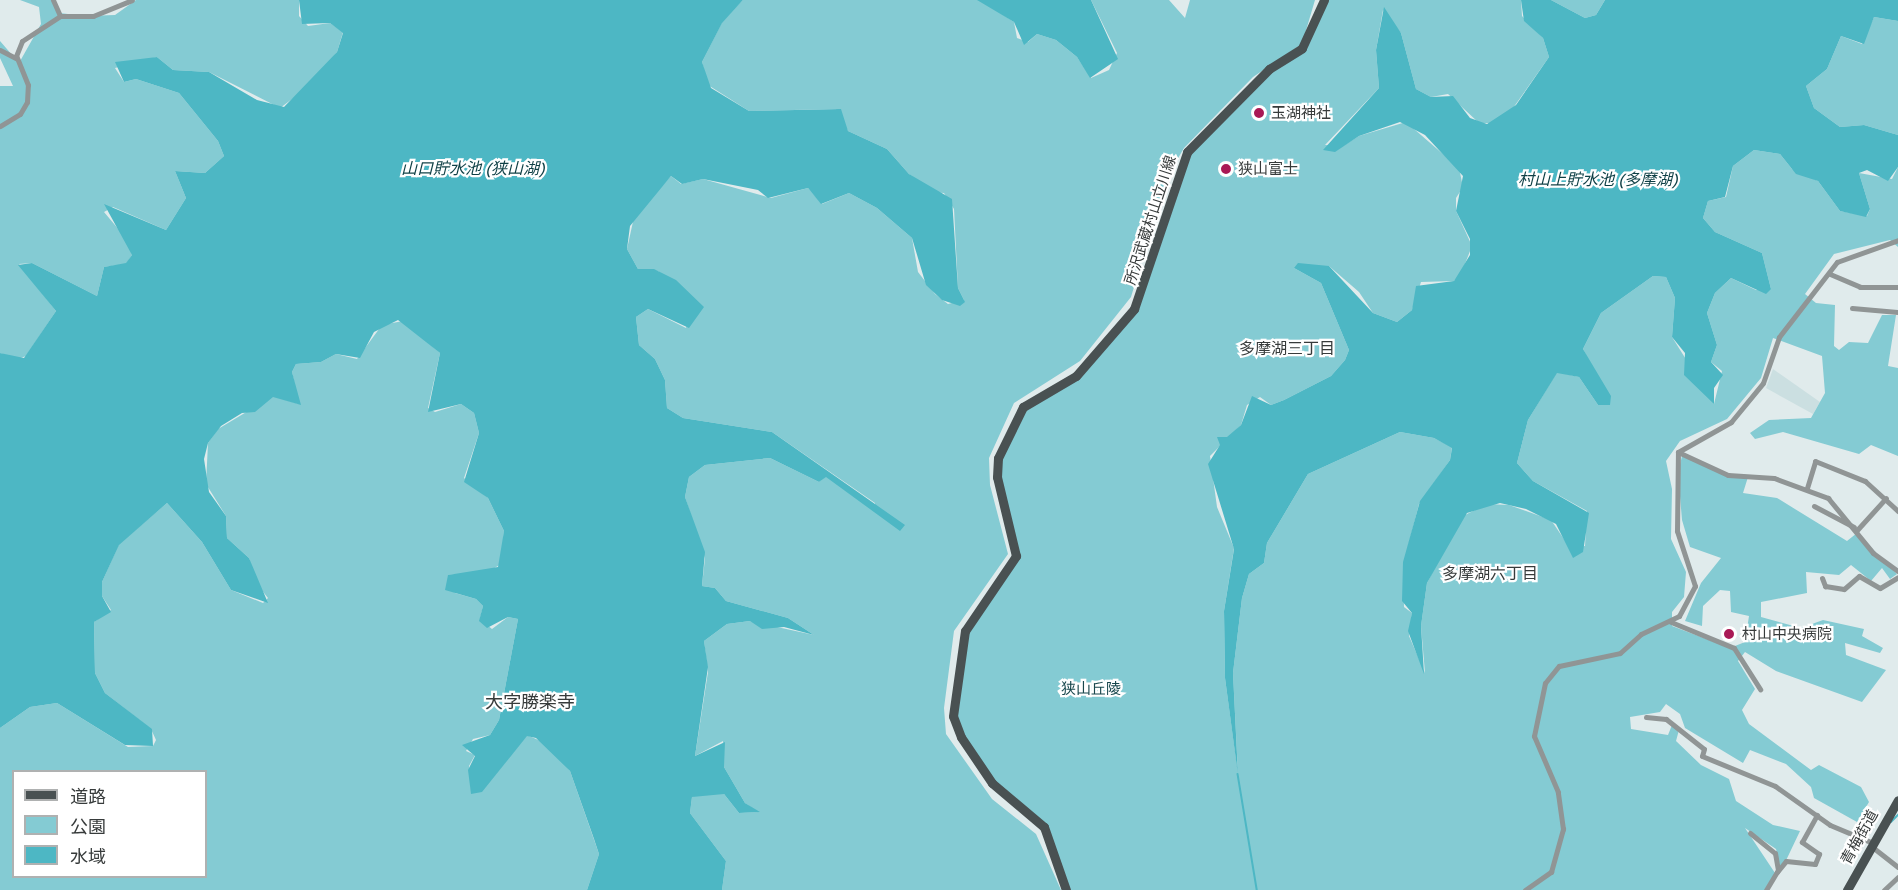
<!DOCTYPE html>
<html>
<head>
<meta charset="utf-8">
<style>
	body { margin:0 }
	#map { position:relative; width:1898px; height:890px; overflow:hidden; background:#e0ebec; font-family:"Golos Text","Noto Sans JP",sans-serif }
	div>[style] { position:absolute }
	.built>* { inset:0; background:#cbdfe1 }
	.green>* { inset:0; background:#84cbd3 }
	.water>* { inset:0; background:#4db7c4 }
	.stream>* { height:1.5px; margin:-0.75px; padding:0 0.75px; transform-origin:0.75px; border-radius:0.75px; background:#4db7c4 }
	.minor>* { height:5px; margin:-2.5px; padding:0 2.5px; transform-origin:2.5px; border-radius:2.5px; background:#909595 }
	.primary>* { height:9px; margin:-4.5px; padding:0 4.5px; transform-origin:4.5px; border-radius:4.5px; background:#495152 }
	.dots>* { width:16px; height:16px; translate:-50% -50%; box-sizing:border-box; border:3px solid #fff; border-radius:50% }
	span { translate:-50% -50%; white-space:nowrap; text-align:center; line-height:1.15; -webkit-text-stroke:4.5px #fff; paint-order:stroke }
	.poi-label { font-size:15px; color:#373b3b }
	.left { translate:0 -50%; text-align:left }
	.street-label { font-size:15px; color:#373b3b }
	.park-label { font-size:15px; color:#18474d }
	.water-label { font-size:16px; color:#0e3f45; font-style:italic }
	.neighbourhood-label { font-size:16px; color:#373b3b }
	.quarter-label { font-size:18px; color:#373b3b }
	.legend { position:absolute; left:12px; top:770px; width:195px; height:108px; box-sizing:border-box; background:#fff; border:2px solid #afb1b1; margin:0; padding:8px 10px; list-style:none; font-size:18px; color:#373b3b }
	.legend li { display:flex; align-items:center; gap:12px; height:30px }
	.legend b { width:30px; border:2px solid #afb1b1 }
</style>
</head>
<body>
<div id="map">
	<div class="built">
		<div style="clip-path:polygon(1773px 369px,1820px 402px,1813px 414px,1766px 388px)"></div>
	</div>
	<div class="green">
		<div style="clip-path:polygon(20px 0,55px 0,59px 13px,86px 16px,115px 15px,136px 0,299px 0,299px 16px,308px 26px,330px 23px,343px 32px,337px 52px,311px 85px,280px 108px,209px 72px,173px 70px,157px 57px,115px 68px,124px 82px,136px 79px,179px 93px,218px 141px,224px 156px,205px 173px,175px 171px,186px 198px,166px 230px,113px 207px,104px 212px,130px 243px,132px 255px,126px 264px,104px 267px,97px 296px,32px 263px,19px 264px,56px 311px,26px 356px,18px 359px,0 353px,0 86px,13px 86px,0 58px,0 41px,19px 63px,41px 24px,39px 7px)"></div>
		<div style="clip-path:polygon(743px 0,981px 0,1014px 22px,1017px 38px,1028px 42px,1037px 34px,1056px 40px,1077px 57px,1091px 78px,1109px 70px,1117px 53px,1091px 0,1169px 0,1185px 18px,1190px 0,1315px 0,1302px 44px,1253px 77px,1184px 148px,1167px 177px,1131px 297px,1080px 361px,1014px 403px,989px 458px,990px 485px,1008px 554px,954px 631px,944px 708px,946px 734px,992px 799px,1036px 834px,1061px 890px,722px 890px,726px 861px,690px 813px,692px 797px,702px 792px,724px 794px,739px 813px,758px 812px,745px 803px,724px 767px,723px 741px,695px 756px,708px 672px,704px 641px,727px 624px,750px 621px,814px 635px,788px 618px,726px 601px,715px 588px,702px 586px,705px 558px,685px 497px,689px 477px,705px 465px,770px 458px,819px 482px,826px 476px,874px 511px,875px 503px,772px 432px,683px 418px,667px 408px,665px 380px,655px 359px,639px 345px,636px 317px,648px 309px,686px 328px,692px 297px,658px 271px,638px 269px,627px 249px,634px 217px,671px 176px,681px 184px,703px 179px,771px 198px,808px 188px,822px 204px,849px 193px,877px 208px,912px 238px,918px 272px,935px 294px,948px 304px,964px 300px,958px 288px,954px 209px,944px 193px,932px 192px,909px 174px,887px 149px,848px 131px,836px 109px,749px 111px,708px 85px,702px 62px,722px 22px)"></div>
		<div style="clip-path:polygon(1324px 0,1521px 0,1522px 16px,1543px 38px,1549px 57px,1511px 111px,1494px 123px,1479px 123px,1448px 94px,1431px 97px,1416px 89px,1401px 33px,1383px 10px,1376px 50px,1379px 88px,1325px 145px,1343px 146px,1359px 136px,1406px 122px,1459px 168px,1463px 187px,1456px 198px,1456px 211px,1472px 246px,1461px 274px,1454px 281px,1421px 282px,1412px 310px,1397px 322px,1373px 313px,1359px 292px,1329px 266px,1294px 268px,1321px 283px,1349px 350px,1345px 360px,1331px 376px,1284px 400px,1271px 405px,1260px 397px,1247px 405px,1241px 425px,1210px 456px,1217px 507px,1234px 548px,1224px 611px,1225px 678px,1238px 774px,1233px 673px,1242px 598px,1249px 574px,1264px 563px,1267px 543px,1308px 474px,1400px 432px,1434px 438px,1452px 447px,1450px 460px,1419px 504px,1403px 566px,1404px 607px,1412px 613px,1409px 636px,1425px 673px,1421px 626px,1427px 583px,1461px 517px,1487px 504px,1509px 505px,1551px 520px,1570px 548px,1585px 546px,1587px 511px,1533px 481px,1517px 463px,1528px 420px,1557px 372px,1579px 377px,1598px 405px,1610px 405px,1583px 349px,1601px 313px,1653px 276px,1666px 277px,1675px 298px,1672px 337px,1714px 404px,1722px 371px,1711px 362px,1717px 345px,1707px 313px,1715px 293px,1731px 278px,1756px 290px,1771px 289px,1762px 253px,1715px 232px,1703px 218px,1708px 201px,1726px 197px,1733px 166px,1754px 150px,1780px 154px,1792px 169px,1818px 181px,1840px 211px,1867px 216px,1870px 209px,1859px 173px,1892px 179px,1898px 167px,1898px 247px,1890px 240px,1834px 254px,1805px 294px,1816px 303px,1835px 305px,1834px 346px,1839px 350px,1849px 342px,1868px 343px,1882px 315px,1896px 315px,1888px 366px,1898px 368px,1898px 456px,1871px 445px,1859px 454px,1783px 432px,1755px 439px,1750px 433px,1769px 420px,1811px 418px,1825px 393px,1822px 356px,1773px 338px,1761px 378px,1727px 419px,1680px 441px,1666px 461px,1672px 489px,1671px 539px,1686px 572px,1684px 597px,1672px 612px,1672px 626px,1730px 648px,1745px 642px,1749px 616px,1731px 612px,1730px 591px,1720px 590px,1703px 606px,1702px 626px,1685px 621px,1701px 583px,1721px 558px,1690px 547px,1682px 520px,1678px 473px,1682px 456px,1731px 478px,1748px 477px,1743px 493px,1777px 498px,1847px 541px,1857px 533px,1897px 574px,1890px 579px,1882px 568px,1871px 581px,1851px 565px,1839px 575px,1806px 572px,1807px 593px,1761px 602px,1761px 617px,1801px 628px,1823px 620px,1864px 629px,1862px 636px,1883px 648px,1880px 653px,1845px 643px,1846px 655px,1886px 670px,1862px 702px,1776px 671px,1745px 652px,1738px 661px,1755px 689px,1742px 710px,1749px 724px,1811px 770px,1819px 765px,1861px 787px,1869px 802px,1857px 822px,1814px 798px,1811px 787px,1786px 764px,1750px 750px,1743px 763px,1685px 728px,1680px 714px,1666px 704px,1660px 712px,1630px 717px,1631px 729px,1668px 735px,1672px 725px,1679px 730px,1676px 741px,1701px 765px,1729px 779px,1736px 801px,1773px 825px,1800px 831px,1781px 871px,1776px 849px,1745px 828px,1777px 876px,1766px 890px,1066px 890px,1047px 834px,1006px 794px,961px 737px,954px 706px,961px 644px,1015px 565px,997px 471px,1023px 407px,1064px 385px,1134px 309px,1181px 165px,1240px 96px,1302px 48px)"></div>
		<div style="clip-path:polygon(1551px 0,1605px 0,1596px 15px,1585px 18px)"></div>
		<div style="clip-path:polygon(1874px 17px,1898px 21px,1898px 135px,1864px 125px,1840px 127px,1814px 108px,1806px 86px,1827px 69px,1841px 36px,1862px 44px)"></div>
		<div style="clip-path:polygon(evenodd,403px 321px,440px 353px,428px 408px,435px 412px,461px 404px,474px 413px,479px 433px,464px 478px,488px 498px,504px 531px,501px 564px,488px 572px,448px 575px,455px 593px,476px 599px,483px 606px,480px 619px,492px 629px,508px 617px,518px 619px,499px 720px,490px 735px,473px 739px,466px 751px,475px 755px,469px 766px,471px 789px,490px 781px,527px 735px,545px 743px,570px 771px,599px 854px,587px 890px,0 890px,0 728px,30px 707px,57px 703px,128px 747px,153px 746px,156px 740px,151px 729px,105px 693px,95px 673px,94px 622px,111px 610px,102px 596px,102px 582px,119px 544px,167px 503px,202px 542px,231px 590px,263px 603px,268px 598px,256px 583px,249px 558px,227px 538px,226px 516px,206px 484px,208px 443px,218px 429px,273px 396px,299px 404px,292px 372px,296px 364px,321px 362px,336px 354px,357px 359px,382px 325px,403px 321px,14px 772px,206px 772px,206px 876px,14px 876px,14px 772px)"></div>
	</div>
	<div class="water">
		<div style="clip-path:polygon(299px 0,743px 0,722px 23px,702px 62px,711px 88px,749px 111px,841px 109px,848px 131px,887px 149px,909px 174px,952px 199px,958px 288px,965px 302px,960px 306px,942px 300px,926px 285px,912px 238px,877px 208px,849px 193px,821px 204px,808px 188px,768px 198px,758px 190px,703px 179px,682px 184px,671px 176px,630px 226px,627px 249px,638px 269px,654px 269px,676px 280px,704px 307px,689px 328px,648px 309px,636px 317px,639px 345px,655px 359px,665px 380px,667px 408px,683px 418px,772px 432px,905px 525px,900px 531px,826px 477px,819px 482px,770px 458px,705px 465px,689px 477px,685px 497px,705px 552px,702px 586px,715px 588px,726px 601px,788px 618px,814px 635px,784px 627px,762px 629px,750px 621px,727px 624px,704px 641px,708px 667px,695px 756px,725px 742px,724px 767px,745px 803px,760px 812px,739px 813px,724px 794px,692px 797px,690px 813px,726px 861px,722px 890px,587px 890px,599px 854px,594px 839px,570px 771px,536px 738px,527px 736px,482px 792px,471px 794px,468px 770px,475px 756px,462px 745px,490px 735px,499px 720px,518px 619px,508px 617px,487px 628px,479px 621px,483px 606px,476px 599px,445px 590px,448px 575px,498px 567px,504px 531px,488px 498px,464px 482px,479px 433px,474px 413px,461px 404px,428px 412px,440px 353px,398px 320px,374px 332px,360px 358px,336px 354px,321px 362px,296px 364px,292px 372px,301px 405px,273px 397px,255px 412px,242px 413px,221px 426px,208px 443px,204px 459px,209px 492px,226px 516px,227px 538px,249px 558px,268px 603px,231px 590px,202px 542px,167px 503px,119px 545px,102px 582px,102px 596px,111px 612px,94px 622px,95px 673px,105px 693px,152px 729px,153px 746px,125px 745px,57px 703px,30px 707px,0 728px,0 353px,24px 358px,56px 311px,18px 265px,32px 263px,97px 296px,104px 267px,126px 263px,132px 255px,104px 204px,166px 230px,186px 198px,175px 171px,205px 173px,224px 156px,218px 141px,179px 93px,136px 79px,124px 82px,115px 62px,157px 57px,173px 70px,209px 72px,257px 100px,284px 107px,337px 52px,343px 33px,330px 23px,302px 24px)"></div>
		<div style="clip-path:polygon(977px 0,1091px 0,1118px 59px,1090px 78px,1077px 57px,1056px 40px,1037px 34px,1024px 45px,1014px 22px)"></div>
		<div style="clip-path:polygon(1521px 0,1551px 0,1585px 18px,1596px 15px,1605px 0,1898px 0,1898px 21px,1874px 17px,1864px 44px,1841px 36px,1827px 69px,1806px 86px,1814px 108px,1840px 127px,1864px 125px,1898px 135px,1898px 167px,1888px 181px,1867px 170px,1859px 173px,1870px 209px,1866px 217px,1840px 211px,1818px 181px,1796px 174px,1780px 154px,1754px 150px,1733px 166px,1725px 197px,1708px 201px,1703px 218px,1715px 232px,1762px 253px,1771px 289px,1766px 294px,1731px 278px,1715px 293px,1707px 313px,1717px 345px,1711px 362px,1723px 375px,1714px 388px,1714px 404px,1684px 375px,1685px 353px,1672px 337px,1675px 298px,1666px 277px,1653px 276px,1601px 313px,1583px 349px,1611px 396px,1610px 405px,1598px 405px,1579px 377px,1557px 373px,1528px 420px,1517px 463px,1533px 481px,1589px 513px,1583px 552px,1573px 558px,1556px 524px,1526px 509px,1500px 503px,1467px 513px,1427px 583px,1421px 626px,1424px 674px,1408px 631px,1412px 613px,1402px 601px,1403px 562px,1420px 501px,1450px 460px,1452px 448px,1434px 438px,1400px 432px,1308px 474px,1267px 543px,1264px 563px,1249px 574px,1242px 598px,1233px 673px,1238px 775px,1225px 678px,1224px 611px,1234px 549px,1208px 464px,1220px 445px,1217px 437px,1227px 437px,1241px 425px,1252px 396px,1271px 405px,1284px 400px,1331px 376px,1345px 360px,1349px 350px,1321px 283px,1294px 268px,1298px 263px,1329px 266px,1373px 313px,1397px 322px,1412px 310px,1416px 286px,1454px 281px,1470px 255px,1470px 239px,1456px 211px,1463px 176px,1425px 135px,1400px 122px,1359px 136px,1335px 152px,1323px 150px,1379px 88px,1376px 50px,1384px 7px,1401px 33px,1416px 89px,1431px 97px,1453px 96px,1470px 118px,1487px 124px,1516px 105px,1549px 57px,1543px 38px,1524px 21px)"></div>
	</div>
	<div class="stream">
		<div style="left:1238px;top:774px;width:117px;rotate:80.6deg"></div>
		<div style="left:1891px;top:822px;width:10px;rotate:-45deg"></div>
	</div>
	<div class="minor">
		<div style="left:53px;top:0;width:17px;rotate:66deg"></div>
		<div style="left:0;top:50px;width:18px;rotate:27deg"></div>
		<div style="left:0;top:126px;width:23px;rotate:-31deg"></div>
		<div style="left:20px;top:114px;width:14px;rotate:-60deg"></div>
		<div style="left:27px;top:102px;width:17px;rotate:-87deg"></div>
		<div style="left:28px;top:85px;width:31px;rotate:-112deg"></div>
		<div style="left:16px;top:56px;width:16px;rotate:-68deg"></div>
		<div style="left:22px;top:41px;width:45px;rotate:-33.3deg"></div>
		<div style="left:60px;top:16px;width:33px"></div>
		<div style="left:93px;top:16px;width:42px;rotate:-22.3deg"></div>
		<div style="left:1830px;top:274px;width:33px;rotate:23deg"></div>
		<div style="left:1860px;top:287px;width:38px"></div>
		<div style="left:1852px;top:308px;width:46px;rotate:5deg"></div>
		<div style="left:1678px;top:452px;width:55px;rotate:24.7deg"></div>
		<div style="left:1728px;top:475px;width:46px;rotate:3.7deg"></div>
		<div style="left:1774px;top:478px;width:58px;rotate:20.3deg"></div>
		<div style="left:1828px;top:498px;width:71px;rotate:50.7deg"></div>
		<div style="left:1873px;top:553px;width:31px;rotate:36deg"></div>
		<div style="left:1807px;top:488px;width:28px;rotate:-73deg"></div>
		<div style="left:1815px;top:461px;width:54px;rotate:21.8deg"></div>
		<div style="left:1865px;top:481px;width:45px;rotate:42.3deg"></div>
		<div style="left:1814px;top:506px;width:45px;rotate:27.7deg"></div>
		<div style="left:1857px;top:530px;width:43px;rotate:-47.8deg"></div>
		<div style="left:1822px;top:578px;width:9px;rotate:69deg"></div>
		<div style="left:1825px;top:586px;width:19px;rotate:9deg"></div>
		<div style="left:1844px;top:589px;width:20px;rotate:-41deg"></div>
		<div style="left:1859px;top:576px;width:24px;rotate:30deg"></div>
		<div style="left:1880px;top:588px;width:21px;rotate:-31deg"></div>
		<div style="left:1671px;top:622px;width:68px;rotate:22.4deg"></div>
		<div style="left:1734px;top:648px;width:49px;rotate:57.6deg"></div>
		<div style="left:1646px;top:717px;width:20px;rotate:6deg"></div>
		<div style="left:1666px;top:719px;width:48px;rotate:38.3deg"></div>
		<div style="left:1704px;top:749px;width:7px;rotate:106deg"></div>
		<div style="left:1702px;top:756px;width:79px;rotate:22.3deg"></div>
		<div style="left:1775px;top:786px;width:67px;rotate:35.3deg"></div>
		<div style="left:1830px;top:825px;width:47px;rotate:22.7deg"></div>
		<div style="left:1750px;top:833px;width:32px;rotate:39deg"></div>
		<div style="left:1775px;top:853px;width:17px;rotate:80deg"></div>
		<div style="left:1778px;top:870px;width:23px;rotate:121deg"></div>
		<div style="left:1871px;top:846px;width:34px;rotate:38deg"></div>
		<div style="left:1777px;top:872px;width:14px;rotate:-51deg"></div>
		<div style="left:1786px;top:861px;width:29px;rotate:6deg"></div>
		<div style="left:1815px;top:864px;width:11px;rotate:-68deg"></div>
		<div style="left:1819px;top:854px;width:21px;rotate:-145deg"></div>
		<div style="left:1802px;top:842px;width:31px;rotate:-61deg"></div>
		<div style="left:1525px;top:890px;width:32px;rotate:-35deg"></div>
		<div style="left:1551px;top:872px;width:45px;rotate:-74.4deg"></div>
		<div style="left:1563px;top:829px;width:37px;rotate:-98deg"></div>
		<div style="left:1558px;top:792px;width:61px;rotate:-113.2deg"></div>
		<div style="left:1534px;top:736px;width:54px;rotate:-78.3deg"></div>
		<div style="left:1545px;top:683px;width:22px;rotate:-51deg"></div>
		<div style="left:1559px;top:666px;width:62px;rotate:-12deg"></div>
		<div style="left:1620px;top:653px;width:28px;rotate:-42deg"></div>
		<div style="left:1641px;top:634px;width:42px;rotate:-25.3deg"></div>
		<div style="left:1679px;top:616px;width:34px;rotate:-62deg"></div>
		<div style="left:1695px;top:586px;width:58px;rotate:-108.1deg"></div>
		<div style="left:1677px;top:531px;width:79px;rotate:-89.3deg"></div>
		<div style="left:1678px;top:452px;width:61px;rotate:-29.5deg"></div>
		<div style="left:1731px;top:422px;width:50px;rotate:-50.6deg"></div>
		<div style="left:1763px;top:383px;width:49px;rotate:-70.8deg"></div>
		<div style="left:1779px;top:337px;width:95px;rotate:-52.3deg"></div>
		<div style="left:1837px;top:262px;width:65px;rotate:-19.8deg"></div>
		<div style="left:1884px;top:890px;width:19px;rotate:-43deg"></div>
	</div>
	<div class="primary">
		<div style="left:1066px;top:890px;width:67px;rotate:-109.2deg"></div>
		<div style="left:1044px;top:827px;width:68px;rotate:-139.8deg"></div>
		<div style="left:992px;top:783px;width:55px;rotate:-124deg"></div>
		<div style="left:961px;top:737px;width:22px;rotate:-111deg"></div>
		<div style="left:953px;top:716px;width:86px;rotate:-82deg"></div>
		<div style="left:965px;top:631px;width:91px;rotate:-55.8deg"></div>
		<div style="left:1016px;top:556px;width:81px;rotate:-103.5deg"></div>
		<div style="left:997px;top:477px;width:19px;rotate:-87deg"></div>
		<div style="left:998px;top:458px;width:57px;rotate:-63.9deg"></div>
		<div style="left:1023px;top:407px;width:61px;rotate:-30.3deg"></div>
		<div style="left:1076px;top:376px;width:89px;rotate:-49.1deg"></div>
		<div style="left:1134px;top:309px;width:166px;rotate:-71.3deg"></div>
		<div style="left:1187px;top:152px;width:117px;rotate:-45.3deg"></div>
		<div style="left:1269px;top:69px;width:39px;rotate:-32deg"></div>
		<div style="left:1302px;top:48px;width:53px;rotate:-65.4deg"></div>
		<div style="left:1847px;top:890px;width:103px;rotate:-60.5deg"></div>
	</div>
	<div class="dots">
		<div style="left:1259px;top:113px;background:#a91955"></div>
		<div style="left:1226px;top:169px;background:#a91955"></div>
		<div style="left:1729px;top:634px;background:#a91955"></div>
	</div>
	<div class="poi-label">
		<span class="left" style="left:1271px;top:113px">玉湖神社</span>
		<span class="left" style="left:1238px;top:169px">狭山富士</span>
		<span class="left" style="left:1742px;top:634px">村山中央病院</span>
	</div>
	<div class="street-label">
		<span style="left:1150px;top:220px;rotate:-72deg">所沢武蔵村山立川線</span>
		<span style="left:1859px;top:837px;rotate:-61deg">青梅街道</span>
	</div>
	<div class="park-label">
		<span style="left:1091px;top:689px">狭山丘陵</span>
	</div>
	<div class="water-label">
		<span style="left:473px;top:168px">山口貯水池 (狭山湖)</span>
		<span style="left:1598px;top:179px">村山上貯水池 (多摩湖)</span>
	</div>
	<div class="neighbourhood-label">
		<span style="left:1287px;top:348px">多摩湖三丁目</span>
		<span style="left:1490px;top:573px">多摩湖六丁目</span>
	</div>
	<div class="quarter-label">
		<span style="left:530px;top:701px">大字勝楽寺</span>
	</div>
	<ul class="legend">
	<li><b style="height:8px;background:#495152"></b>道路</li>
	<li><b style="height:16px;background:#84cbd3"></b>公園</li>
	<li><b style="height:16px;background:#4db7c4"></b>水域</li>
	</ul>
</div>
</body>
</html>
